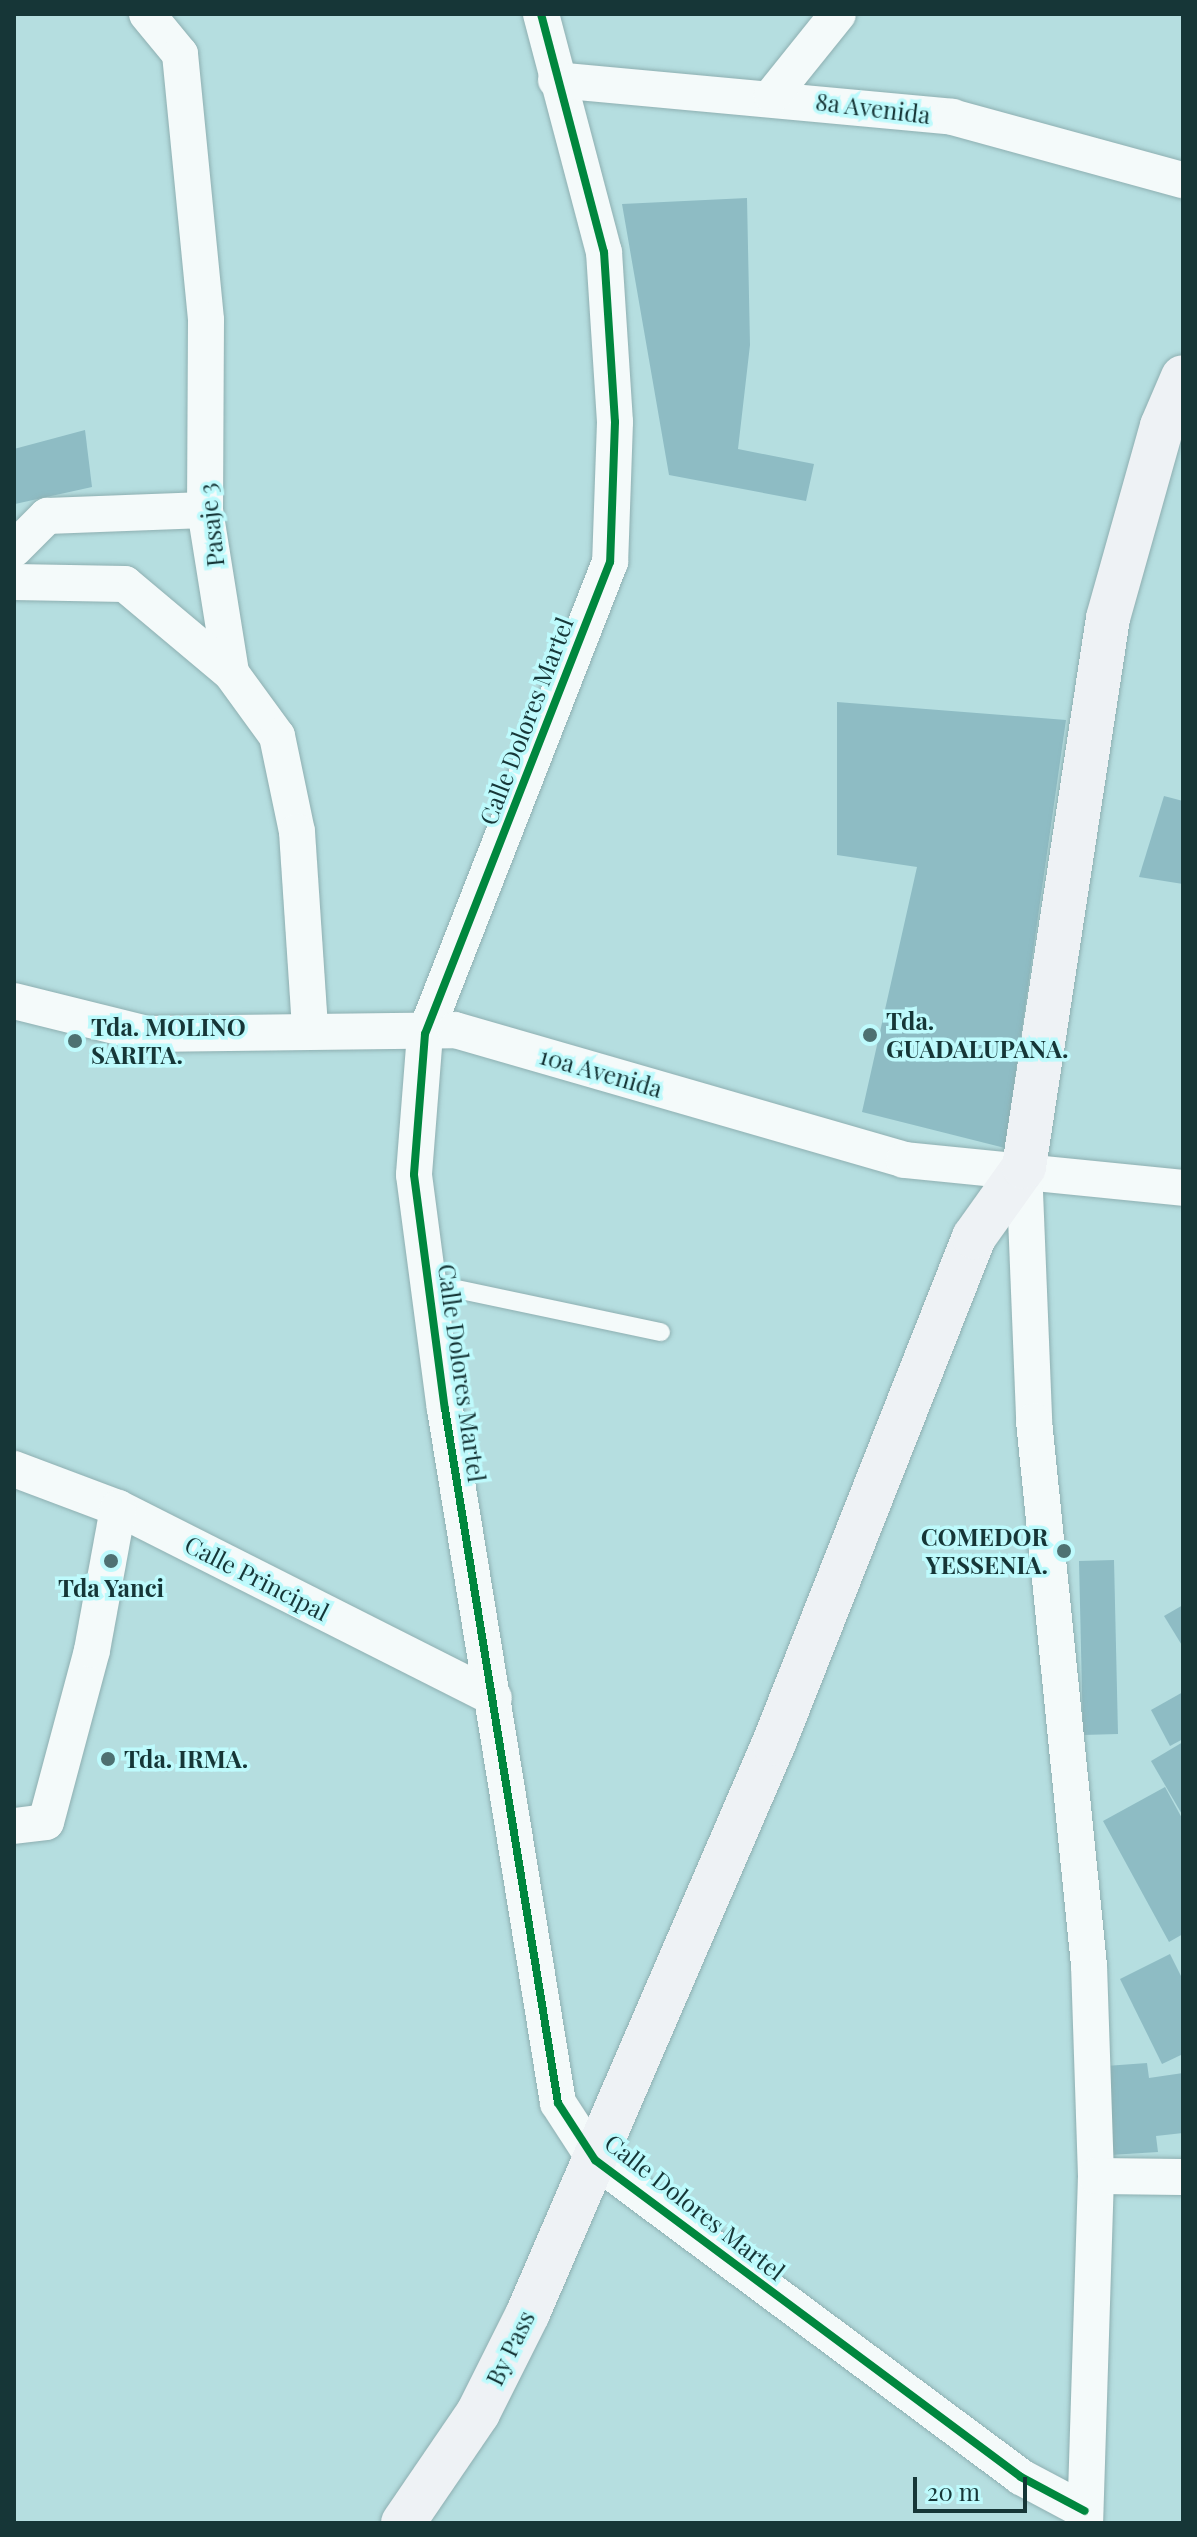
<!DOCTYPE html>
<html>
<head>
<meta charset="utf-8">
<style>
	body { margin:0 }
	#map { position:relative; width:1197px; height:2537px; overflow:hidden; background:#b5dee0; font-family:"Playfair Display",serif }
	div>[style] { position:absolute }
	.building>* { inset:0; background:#8ebcc4 }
	.roads { filter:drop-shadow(0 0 2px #8eafb1) drop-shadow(0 0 2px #8eafb1) }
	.service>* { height:18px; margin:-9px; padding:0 9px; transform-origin:9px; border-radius:9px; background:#f4fafa }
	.minor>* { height:36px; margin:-18px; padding:0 18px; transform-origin:18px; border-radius:18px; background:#f4fafa }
	.secondary>* { height:44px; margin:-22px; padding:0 22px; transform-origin:22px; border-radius:22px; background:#eef2f5 }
	.cycleway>* { height:8px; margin:-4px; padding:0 4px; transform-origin:4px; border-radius:4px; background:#00873e }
	.dots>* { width:22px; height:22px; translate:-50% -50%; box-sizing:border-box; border:4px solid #befafc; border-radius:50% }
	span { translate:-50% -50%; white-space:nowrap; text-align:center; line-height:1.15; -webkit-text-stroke:7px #befafc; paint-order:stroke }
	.street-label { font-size:24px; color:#163637 }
	.poi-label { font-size:24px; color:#163637; font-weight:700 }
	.left { translate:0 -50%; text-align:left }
	.right { translate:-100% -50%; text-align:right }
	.frame { position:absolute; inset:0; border:16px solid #163637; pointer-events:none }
	.scale { position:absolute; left:913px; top:2477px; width:114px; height:36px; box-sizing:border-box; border:4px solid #163637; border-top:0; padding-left:10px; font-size:24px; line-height:28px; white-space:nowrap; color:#163637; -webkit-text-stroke:6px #befafc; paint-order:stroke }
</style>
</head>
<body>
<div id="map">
	<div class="building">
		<div style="clip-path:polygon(747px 198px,750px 345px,738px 449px,814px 464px,806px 501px,669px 475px,622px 204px)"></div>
		<div style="clip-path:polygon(85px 430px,92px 487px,15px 504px,14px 449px)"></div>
		<div style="clip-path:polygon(837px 702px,1066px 720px,1005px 1148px,862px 1112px,917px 867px,837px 855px)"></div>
		<div style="clip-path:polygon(1164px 796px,1183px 801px,1183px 884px,1139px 877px)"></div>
		<div style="clip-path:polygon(1114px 1560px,1118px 1734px,1083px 1735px,1079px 1561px)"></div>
		<div style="clip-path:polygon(1183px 1605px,1183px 1647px,1164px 1616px)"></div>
		<div style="clip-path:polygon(1183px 1692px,1183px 1739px,1170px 1746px,1151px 1710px)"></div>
		<div style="clip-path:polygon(1183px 1742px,1183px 1816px,1151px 1761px)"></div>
		<div style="clip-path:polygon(1165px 1787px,1183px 1820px,1183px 1934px,1169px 1942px,1103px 1821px)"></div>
		<div style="clip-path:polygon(1170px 1954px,1183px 1980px,1183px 2054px,1162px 2064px,1120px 1979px)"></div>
		<div style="clip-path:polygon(1147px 2063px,1149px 2078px,1183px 2073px,1183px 2133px,1156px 2136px,1158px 2152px,1110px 2155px,1106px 2066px)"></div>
	</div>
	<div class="roads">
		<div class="service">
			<div style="left:428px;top:1283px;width:238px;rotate:11.9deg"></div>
		</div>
		<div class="minor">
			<div style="left:147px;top:14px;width:52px;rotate:50.5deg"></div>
			<div style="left:180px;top:54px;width:267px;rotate:84.4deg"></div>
			<div style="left:206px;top:320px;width:190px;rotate:90.3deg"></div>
			<div style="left:205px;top:510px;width:165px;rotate:80.9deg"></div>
			<div style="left:231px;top:673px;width:78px;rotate:53.9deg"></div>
			<div style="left:277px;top:736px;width:98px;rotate:78.2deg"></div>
			<div style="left:297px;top:832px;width:197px;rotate:86.2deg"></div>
			<div style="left:541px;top:14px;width:246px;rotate:75.2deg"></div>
			<div style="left:604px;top:252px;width:170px;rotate:86.3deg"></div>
			<div style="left:615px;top:422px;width:140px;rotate:92deg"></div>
			<div style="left:610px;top:562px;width:507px;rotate:111.4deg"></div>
			<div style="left:425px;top:1034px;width:141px;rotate:94.5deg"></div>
			<div style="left:414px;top:1175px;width:236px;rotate:82.5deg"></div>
			<div style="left:445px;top:1409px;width:703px;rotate:80.75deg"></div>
			<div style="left:558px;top:2103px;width:68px;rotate:57deg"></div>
			<div style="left:595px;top:2160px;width:531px;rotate:36.65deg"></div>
			<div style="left:1021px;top:2477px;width:72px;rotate:28deg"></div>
			<div style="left:556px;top:80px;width:398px;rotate:5.3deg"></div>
			<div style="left:952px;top:117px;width:239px;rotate:15.3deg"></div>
			<div style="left:772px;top:96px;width:105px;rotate:-51.2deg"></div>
			<div style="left:14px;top:549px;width:47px;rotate:-45deg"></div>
			<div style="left:47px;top:516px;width:158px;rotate:-2.2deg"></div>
			<div style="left:14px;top:582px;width:111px;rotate:1deg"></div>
			<div style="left:125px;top:584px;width:138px;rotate:40deg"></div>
			<div style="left:14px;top:1001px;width:137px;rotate:13.9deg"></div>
			<div style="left:147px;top:1034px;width:308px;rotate:-0.7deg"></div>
			<div style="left:455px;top:1030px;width:467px;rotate:16.1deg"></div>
			<div style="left:904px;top:1160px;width:280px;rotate:5.7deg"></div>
			<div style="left:1024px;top:1167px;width:254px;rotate:87.7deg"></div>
			<div style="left:1034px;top:1421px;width:547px;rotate:84.23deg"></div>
			<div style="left:1089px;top:1965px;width:211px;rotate:88.1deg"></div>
			<div style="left:1096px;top:2176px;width:347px;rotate:91.8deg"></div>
			<div style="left:14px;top:1469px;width:111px;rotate:20.6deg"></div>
			<div style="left:118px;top:1508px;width:421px;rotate:26.8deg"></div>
			<div style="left:14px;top:1826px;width:32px;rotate:-7deg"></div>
			<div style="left:46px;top:1822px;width:178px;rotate:-75deg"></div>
			<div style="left:92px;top:1650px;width:144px;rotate:-79.6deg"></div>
			<div style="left:1096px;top:2176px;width:87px;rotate:0.7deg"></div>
		</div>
		<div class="secondary">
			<div style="left:403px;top:2523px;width:133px;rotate:-55.7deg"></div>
			<div style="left:478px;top:2413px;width:112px;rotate:-63.4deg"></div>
			<div style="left:528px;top:2313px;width:621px;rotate:-66.66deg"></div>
			<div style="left:774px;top:1743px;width:544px;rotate:-68.43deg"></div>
			<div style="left:974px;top:1237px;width:86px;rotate:-54.5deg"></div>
			<div style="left:1024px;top:1167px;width:555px;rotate:-81.3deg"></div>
			<div style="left:1108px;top:618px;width:199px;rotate:-74.3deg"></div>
			<div style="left:1162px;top:426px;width:53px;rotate:-66.8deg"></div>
		</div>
	</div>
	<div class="cycleway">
		<div style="left:541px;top:14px;width:246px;rotate:75.2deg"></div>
		<div style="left:604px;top:252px;width:170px;rotate:86.3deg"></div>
		<div style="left:615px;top:422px;width:140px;rotate:92deg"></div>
		<div style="left:610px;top:562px;width:507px;rotate:111.4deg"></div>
		<div style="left:425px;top:1034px;width:141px;rotate:94.5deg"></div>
		<div style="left:414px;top:1175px;width:236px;rotate:82.5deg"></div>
		<div style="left:445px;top:1409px;width:703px;rotate:80.75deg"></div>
		<div style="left:558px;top:2103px;width:68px;rotate:57deg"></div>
		<div style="left:595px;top:2160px;width:531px;rotate:36.65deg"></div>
		<div style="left:1021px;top:2477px;width:72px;rotate:28deg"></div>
	</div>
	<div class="dots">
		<div style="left:870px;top:1035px;background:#4e7172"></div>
		<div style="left:75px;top:1041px;background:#4e7172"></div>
		<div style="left:1064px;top:1551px;background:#4e7172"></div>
		<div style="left:111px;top:1561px;background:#4e7172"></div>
		<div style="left:108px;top:1759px;background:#4e7172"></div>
	</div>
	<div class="street-label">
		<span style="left:873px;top:108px;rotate:7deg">8a Avenida</span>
		<span style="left:211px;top:525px;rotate:-96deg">Pasaje 3</span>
		<span style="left:526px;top:721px;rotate:-69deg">Calle Dolores Martel</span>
		<span style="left:601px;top:1072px;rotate:16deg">10a Avenida</span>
		<span style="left:462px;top:1373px;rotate:82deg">Calle Dolores Martel</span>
		<span style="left:257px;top:1578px;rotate:27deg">Calle Principal</span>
		<span style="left:695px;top:2207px;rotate:38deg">Calle Dolores Martel</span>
		<span style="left:510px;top:2348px;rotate:-64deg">By Pass</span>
	</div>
	<div class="poi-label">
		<span class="left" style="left:886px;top:1035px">Tda.<br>GUADALUPANA.</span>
		<span class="left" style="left:91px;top:1041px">Tda. MOLINO<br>SARITA.</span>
		<span class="right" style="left:1048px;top:1551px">COMEDOR<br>YESSENIA.</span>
		<span style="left:111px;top:1588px">Tda Yanci</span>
		<span class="left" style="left:124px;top:1759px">Tda. IRMA.</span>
	</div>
	<div class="frame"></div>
	<div class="scale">20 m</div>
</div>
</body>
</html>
